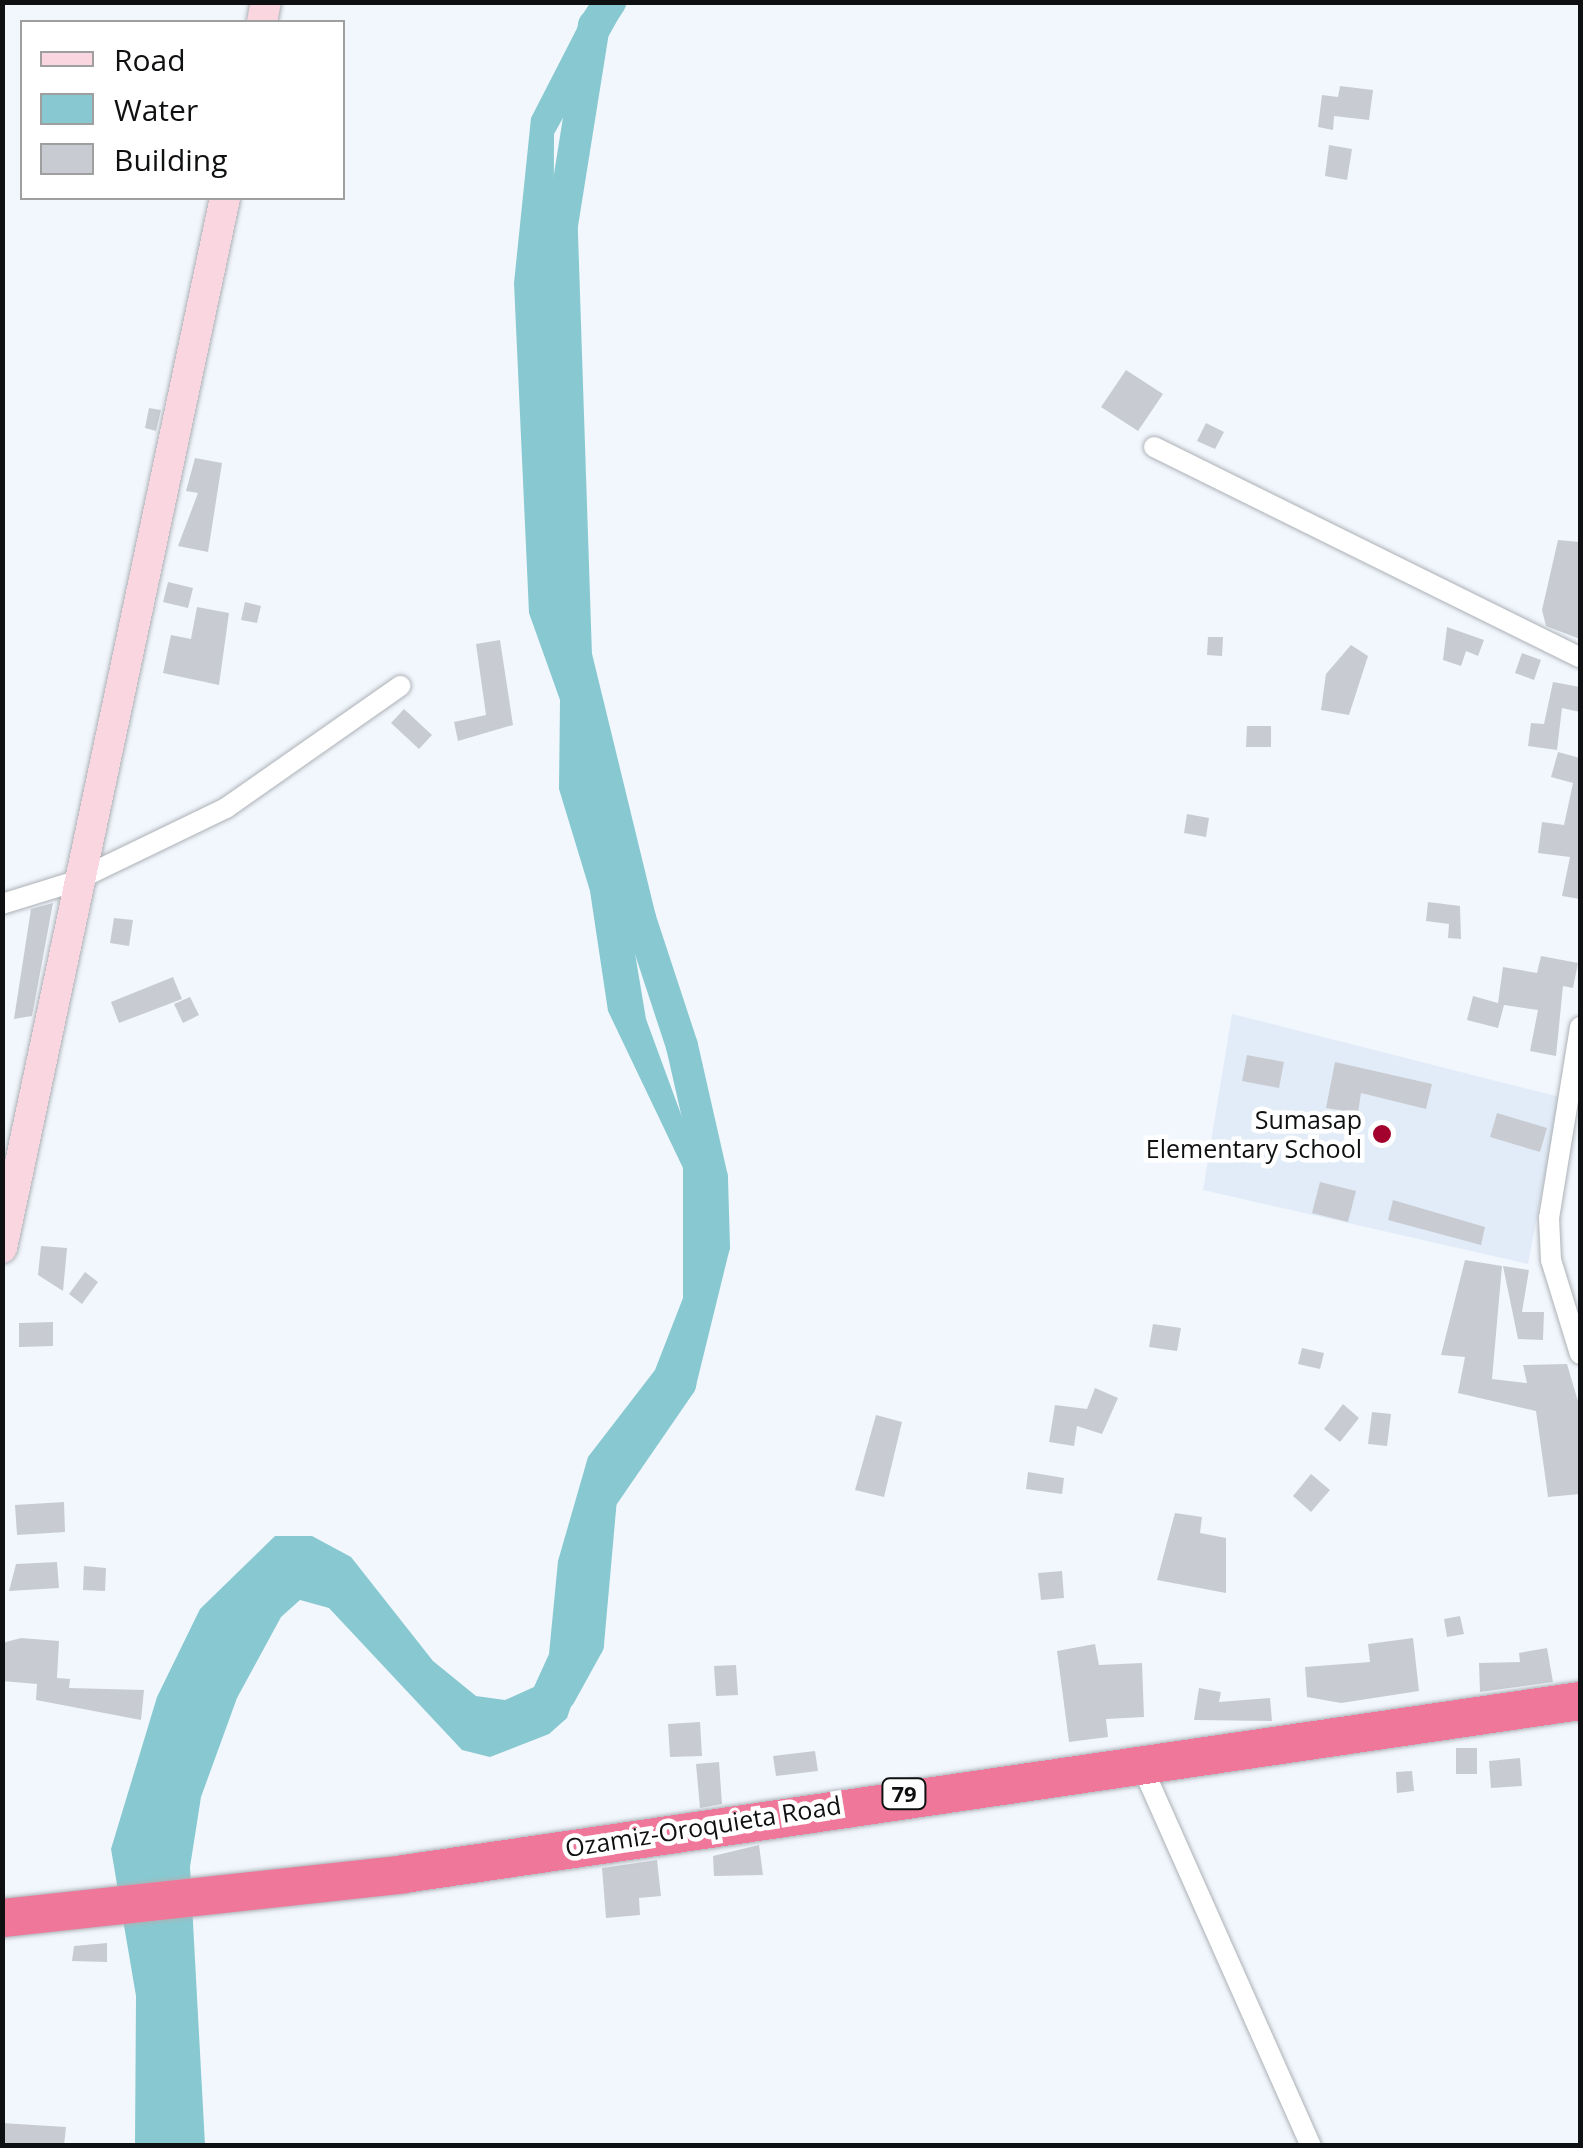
<!DOCTYPE html>
<html>
<head>
<meta charset="utf-8">
<style>
	body { margin:0 }
	#map { position:relative; width:1583px; height:2148px; overflow:hidden; background:#f2f7fd; font-family:"Open Sans",sans-serif }
	div>[style] { position:absolute }
	.built>* { inset:0; background:#e2ecf8 }
	.water>* { inset:0; background:#88c9d1 }
	.river>* { height:32px; margin:-16px; padding:0 16px; transform-origin:16px; border-radius:16px; background:#88c9d1 }
	.building>* { inset:0; background:#c8ccd2 }
	.roads { filter:drop-shadow(0 0 2px #acb1b6) drop-shadow(0 0 2px #acb1b6) }
	.street>* { height:20px; margin:-10px; padding:0 10px; transform-origin:10px; border-radius:10px; background:#fff }
	.secondary>* { height:30px; margin:-15px; padding:0 15px; transform-origin:15px; border-radius:15px; background:#fad6e0 }
	.highway>* { height:38px; margin:-19px; padding:0 19px; transform-origin:19px; border-radius:19px; background:#ef7799 }
	.dots>* { width:28px; height:28px; translate:-50% -50%; box-sizing:border-box; border:5px solid #fff; border-radius:50% }
	span { translate:-50% -50%; white-space:nowrap; text-align:center; line-height:1.15; -webkit-text-stroke:9px #fff; paint-order:stroke }
	.shield-label span { padding:2px 8px; background:#fff; border:2px solid; border-radius:8px; -webkit-text-stroke-width:0 }
	.shield-label { font-size:22px; color:#0f1012; font-weight:700 }
	.poi-label { font-size:25px; color:#0f1012 }
	.right { translate:-100% -50%; text-align:right }
	.street-label { font-size:25px; color:#0f1012 }
	.frame { position:absolute; inset:0; border:5px solid #0f1012; pointer-events:none }
	.legend { position:absolute; left:20px; top:20px; width:325px; height:180px; box-sizing:border-box; background:#fff; border:2px solid #9f9fa0; margin:0; padding:12px 18px; list-style:none; font-size:30px; color:#0f1012 }
	.legend li { display:flex; align-items:center; gap:20px; height:50px }
	.legend b { width:50px; border:2px solid #9f9fa0 }
</style>
</head>
<body>
<div id="map">
	<div class="built">
		<div style="clip-path:polygon(1232px 1014px,1560px 1097px,1528px 1264px,1203px 1190px)"></div>
	</div>
	<div class="water">
		<div style="clip-path:polygon(590px 3px,627px 3px,554px 134px,553px 399px,565px 580px,581px 712px,618px 852px,646px 1019px,704px 1177px,701px 1298px,674px 1374px,595px 1490px,580px 1680px,567px 1718px,549px 1734px,490px 1757px,462px 1750px,329px 1608px,300px 1600px,281px 1617px,237px 1698px,201px 1797px,190px 1867px,205px 2145px,135px 2145px,136px 1996px,111px 1849px,157px 1697px,200px 1609px,275px 1536px,312px 1536px,351px 1557px,433px 1661px,476px 1696px,505px 1700px,534px 1687px,549px 1654px,558px 1561px,588px 1457px,655px 1370px,683px 1298px,683px 1168px,608px 1011px,590px 891px,559px 789px,560px 700px,529px 613px,514px 283px,531px 118px)"></div>
	</div>
	<div class="river">
		<div style="left:560px;top:1695px;width:58px;rotate:-61.2deg"></div>
		<div style="left:588px;top:1644px;width:146px;rotate:-84.9deg"></div>
		<div style="left:601px;top:1499px;width:140px;rotate:-55.5deg"></div>
		<div style="left:680px;top:1384px;width:142px;rotate:-76.2deg"></div>
		<div style="left:714px;top:1246px;width:68px;rotate:-91.7deg"></div>
		<div style="left:712px;top:1178px;width:135px;rotate:-102.8deg"></div>
		<div style="left:682px;top:1046px;width:135px;rotate:-108.2deg"></div>
		<div style="left:640px;top:918px;width:270px;rotate:-103.7deg"></div>
		<div style="left:576px;top:656px;width:431px;rotate:-91.9deg"></div>
		<div style="left:562px;top:225px;width:202px;rotate:-80.9deg"></div>
		<div style="left:594px;top:26px;width:29px;rotate:-56deg"></div>
	</div>
	<div class="building">
		<div style="clip-path:polygon(1340px 86px,1373px 90px,1369px 120px,1334px 116px,1333px 130px,1318px 127px,1322px 95px,1338px 97px)"></div>
		<div style="clip-path:polygon(1329px 145px,1352px 149px,1347px 180px,1325px 176px)"></div>
		<div style="clip-path:polygon(1126px 370px,1163px 394px,1138px 431px,1101px 407px)"></div>
		<div style="clip-path:polygon(149px 408px,161px 410px,156px 431px,145px 428px)"></div>
		<div style="clip-path:polygon(1206px 423px,1224px 432px,1215px 449px,1197px 441px)"></div>
		<div style="clip-path:polygon(195px 458px,222px 463px,208px 552px,178px 546px,198px 493px,186px 491px)"></div>
		<div style="clip-path:polygon(1558px 540px,1580px 542px,1580px 639px,1546px 626px,1542px 610px)"></div>
		<div style="clip-path:polygon(168px 582px,193px 588px,188px 608px,163px 602px)"></div>
		<div style="clip-path:polygon(245px 602px,261px 606px,257px 623px,241px 620px)"></div>
		<div style="clip-path:polygon(197px 607px,229px 613px,219px 685px,163px 673px,171px 635px,191px 639px)"></div>
		<div style="clip-path:polygon(1447px 627px,1484px 640px,1478px 656px,1466px 651px,1461px 666px,1443px 660px)"></div>
		<div style="clip-path:polygon(1208px 637px,1223px 637px,1222px 656px,1207px 655px)"></div>
		<div style="clip-path:polygon(500px 640px,513px 725px,458px 741px,454px 722px,486px 715px,476px 644px)"></div>
		<div style="clip-path:polygon(1351px 645px,1368px 656px,1349px 715px,1321px 710px,1326px 674px)"></div>
		<div style="clip-path:polygon(1522px 653px,1541px 660px,1534px 680px,1515px 673px)"></div>
		<div style="clip-path:polygon(1553px 682px,1580px 687px,1580px 712px,1562px 708px,1557px 750px,1528px 746px,1531px 723px,1544px 724px)"></div>
		<div style="clip-path:polygon(404px 709px,432px 735px,419px 749px,391px 723px)"></div>
		<div style="clip-path:polygon(1247px 726px,1271px 726px,1271px 747px,1246px 747px)"></div>
		<div style="clip-path:polygon(1558px 752px,1580px 758px,1580px 899px,1562px 896px,1570px 857px,1538px 853px,1542px 822px,1564px 825px,1573px 783px,1551px 777px)"></div>
		<div style="clip-path:polygon(1187px 814px,1209px 818px,1206px 837px,1184px 833px)"></div>
		<div style="clip-path:polygon(1428px 902px,1460px 906px,1461px 939px,1448px 938px,1449px 924px,1426px 921px)"></div>
		<div style="clip-path:polygon(53px 903px,32px 1016px,14px 1019px,31px 909px)"></div>
		<div style="clip-path:polygon(114px 918px,133px 920px,129px 946px,110px 943px)"></div>
		<div style="clip-path:polygon(1541px 956px,1578px 963px,1573px 988px,1563px 986px,1556px 1056px,1530px 1051px,1538px 1010px,1504px 1005px,1498px 1028px,1467px 1020px,1473px 996px,1498px 1003px,1503px 967px,1537px 973px)"></div>
		<div style="clip-path:polygon(173px 977px,182px 999px,119px 1023px,111px 1002px)"></div>
		<div style="clip-path:polygon(190px 997px,199px 1015px,183px 1023px,174px 1004px)"></div>
		<div style="clip-path:polygon(1247px 1055px,1284px 1062px,1279px 1088px,1242px 1081px)"></div>
		<div style="clip-path:polygon(1335px 1062px,1432px 1084px,1426px 1109px,1361px 1093px,1358px 1113px,1326px 1108px)"></div>
		<div style="clip-path:polygon(1497px 1113px,1547px 1128px,1540px 1152px,1490px 1137px)"></div>
		<div style="clip-path:polygon(1320px 1182px,1356px 1191px,1348px 1222px,1312px 1213px)"></div>
		<div style="clip-path:polygon(1393px 1200px,1485px 1227px,1481px 1245px,1388px 1220px)"></div>
		<div style="clip-path:polygon(41px 1246px,67px 1248px,63px 1291px,38px 1275px)"></div>
		<div style="clip-path:polygon(1465px 1260px,1502px 1266px,1492px 1379px,1527px 1383px,1523px 1365px,1567px 1364px,1580px 1408px,1580px 1494px,1548px 1497px,1536px 1411px,1458px 1393px,1465px 1357px,1441px 1355px)"></div>
		<div style="clip-path:polygon(1503px 1266px,1529px 1270px,1522px 1312px,1544px 1312px,1543px 1340px,1518px 1339px)"></div>
		<div style="clip-path:polygon(85px 1272px,98px 1282px,82px 1304px,69px 1294px)"></div>
		<div style="clip-path:polygon(53px 1322px,53px 1346px,19px 1347px,19px 1323px)"></div>
		<div style="clip-path:polygon(1153px 1324px,1181px 1328px,1177px 1351px,1149px 1347px)"></div>
		<div style="clip-path:polygon(1302px 1348px,1324px 1353px,1320px 1369px,1298px 1364px)"></div>
		<div style="clip-path:polygon(1095px 1388px,1118px 1398px,1102px 1434px,1077px 1426px,1074px 1446px,1049px 1442px,1055px 1405px,1087px 1409px)"></div>
		<div style="clip-path:polygon(1343px 1404px,1359px 1418px,1340px 1442px,1324px 1429px)"></div>
		<div style="clip-path:polygon(1372px 1412px,1391px 1414px,1387px 1446px,1368px 1444px)"></div>
		<div style="clip-path:polygon(876px 1415px,902px 1422px,884px 1497px,855px 1490px)"></div>
		<div style="clip-path:polygon(1028px 1472px,1064px 1478px,1062px 1494px,1026px 1489px)"></div>
		<div style="clip-path:polygon(1311px 1474px,1330px 1490px,1311px 1512px,1293px 1496px)"></div>
		<div style="clip-path:polygon(64px 1502px,65px 1532px,17px 1535px,15px 1505px)"></div>
		<div style="clip-path:polygon(1175px 1513px,1202px 1517px,1200px 1533px,1226px 1538px,1226px 1593px,1157px 1580px)"></div>
		<div style="clip-path:polygon(57px 1562px,59px 1588px,9px 1591px,16px 1564px)"></div>
		<div style="clip-path:polygon(84px 1566px,106px 1568px,105px 1591px,83px 1590px)"></div>
		<div style="clip-path:polygon(1062px 1571px,1064px 1598px,1041px 1600px,1038px 1573px)"></div>
		<div style="clip-path:polygon(1460px 1616px,1464px 1634px,1447px 1637px,1444px 1619px)"></div>
		<div style="clip-path:polygon(21px 1638px,59px 1641px,57px 1678px,70px 1679px,69px 1688px,144px 1690px,141px 1720px,36px 1700px,37px 1684px,2px 1681px,2px 1643px)"></div>
		<div style="clip-path:polygon(1413px 1638px,1419px 1691px,1341px 1703px,1307px 1697px,1305px 1667px,1370px 1662px,1368px 1644px)"></div>
		<div style="clip-path:polygon(1095px 1644px,1099px 1665px,1142px 1663px,1144px 1717px,1106px 1719px,1108px 1737px,1069px 1742px,1057px 1651px)"></div>
		<div style="clip-path:polygon(1547px 1648px,1553px 1682px,1480px 1692px,1479px 1663px,1520px 1662px,1519px 1653px)"></div>
		<div style="clip-path:polygon(736px 1665px,738px 1695px,716px 1696px,714px 1666px)"></div>
		<div style="clip-path:polygon(1199px 1688px,1221px 1692px,1219px 1702px,1270px 1698px,1272px 1721px,1194px 1720px)"></div>
		<div style="clip-path:polygon(700px 1722px,702px 1756px,670px 1757px,668px 1724px)"></div>
		<div style="clip-path:polygon(1456px 1748px,1477px 1748px,1477px 1774px,1456px 1774px)"></div>
		<div style="clip-path:polygon(815px 1751px,818px 1771px,776px 1776px,773px 1756px)"></div>
		<div style="clip-path:polygon(1520px 1758px,1522px 1786px,1491px 1788px,1489px 1761px)"></div>
		<div style="clip-path:polygon(719px 1762px,722px 1804px,700px 1808px,696px 1764px)"></div>
		<div style="clip-path:polygon(1412px 1771px,1414px 1791px,1397px 1793px,1396px 1772px)"></div>
		<div style="clip-path:polygon(759px 1845px,763px 1875px,714px 1876px,713px 1856px)"></div>
		<div style="clip-path:polygon(657px 1860px,661px 1896px,639px 1898px,640px 1915px,606px 1918px,602px 1868px)"></div>
		<div style="clip-path:polygon(107px 1943px,107px 1962px,72px 1961px,74px 1946px)"></div>
		<div style="clip-path:polygon(2px 2123px,66px 2127px,64px 2146px,2px 2146px)"></div>
	</div>
	<div class="roads">
		<div class="street">
			<div style="left:1154px;top:447px;width:475px;rotate:26.3deg"></div>
			<div style="left:2px;top:904px;width:74px;rotate:-17.2deg"></div>
			<div style="left:73px;top:882px;width:170px;rotate:-25.8deg"></div>
			<div style="left:226px;top:808px;width:213px;rotate:-35deg"></div>
			<div style="left:1580px;top:1027px;width:193px;rotate:99.2deg"></div>
			<div style="left:1549px;top:1218px;width:42px;rotate:87.3deg"></div>
			<div style="left:1551px;top:1260px;width:98px;rotate:72.9deg"></div>
			<div style="left:1140px;top:1762px;width:420px;rotate:66deg"></div>
		</div>
		<div class="secondary">
			<div style="left:262px;top:22px;width:20px;rotate:-79deg"></div>
			<div style="left:2px;top:1248px;width:1073px;rotate:-78.01deg"></div>
		</div>
		<div class="highway">
			<div style="left:2px;top:1918px;width:404px;rotate:-6.2deg"></div>
			<div style="left:404px;top:1874px;width:1189px;rotate:-8.37deg"></div>
		</div>
	</div>
	<div class="dots">
		<div style="left:1382px;top:1134px;background:#a2022d"></div>
	</div>
	<div class="shield-label">
		<span style="left:904px;top:1794px">79</span>
	</div>
	<div class="poi-label">
		<span class="right" style="left:1362px;top:1134px">Sumasap<br>Elementary School</span>
	</div>
	<div class="street-label">
		<span style="left:703px;top:1826px;rotate:-9deg">Ozamiz-Oroquieta Road</span>
	</div>
	<div class="frame"></div>
	<ul class="legend">
	<li><b style="height:12px;background:#fad6e0"></b>Road</li>
	<li><b style="height:28px;background:#88c9d1"></b>Water</li>
	<li><b style="height:28px;background:#c8ccd2"></b>Building</li>
	</ul>
</div>
</body>
</html>
